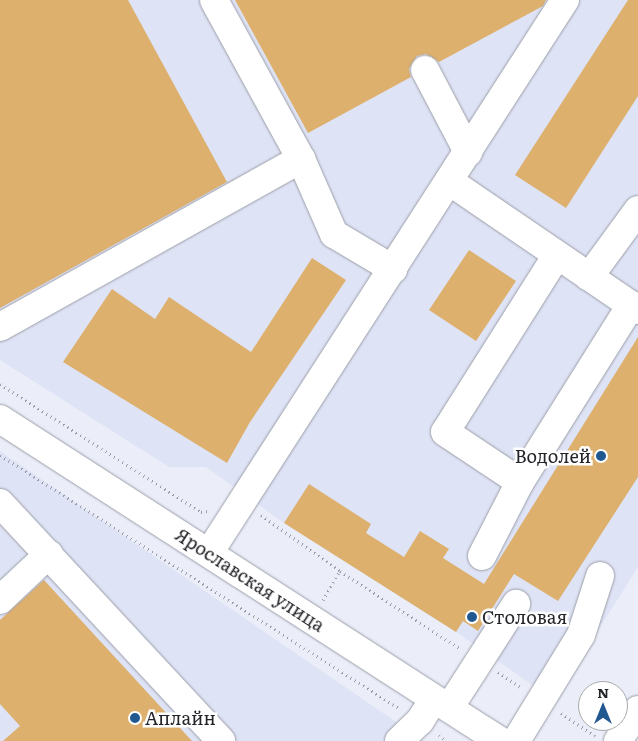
<!DOCTYPE html>
<html>
<head>
<meta charset="utf-8">
<style>
	body { margin:0 }
	#map { position:relative; width:638px; height:741px; overflow:hidden; background:#ebeef9; font-family:Literata,serif }
	div>[style] { position:absolute }
	.built>* { inset:0; background:#dee3f5 }
	.building>* { inset:0; background:#ddb06e }
	.path>* { height:3px; margin-top:-1.5px; transform-origin:0; background:repeating-linear-gradient(90deg,#9a9ca4 0 1px,transparent 0 5px) }
	.roads { filter:drop-shadow(0 0 1px #9b9ea8) drop-shadow(0 0 1px #9b9ea8) }
	.minor>* { height:28px; margin:-14px; padding:0 14px; transform-origin:14px; border-radius:14px; background:#fff }
	.dots>* { width:14px; height:14px; translate:-50% -50%; box-sizing:border-box; border:2px solid #fff; border-radius:50% }
	span { translate:-50% -50%; white-space:nowrap; text-align:center; line-height:1.15; -webkit-text-stroke:5px #fff; paint-order:stroke }
	.poi-label { font-size:18px; color:#242529 }
	.right { translate:-100% -50%; text-align:right }
	.left { translate:0 -50%; text-align:left }
	.street-label { font-size:18px; color:#242529 }
	.north { position:absolute; left:578px; top:681px; width:50px; height:50px; box-sizing:border-box; background:#fff; border:1px solid #a7a8a9; border-radius:50%; rotate:0deg; font-size:14px; font-weight:700; line-height:20px; text-align:center; color:#242529 }
	.north::after { content:''; display:block; margin:auto; width:18px; height:22px; background:#215890; clip-path:polygon(50% 0,100% 100%,50% 72%,0 100%) }
</style>
</head>
<body>
<div id="map">
	<div class="built">
		<div style="clip-path:polygon(0 0,638px 0,638px 567px,554px 700px,456px 632px,284px 523px,206px 467px,169px 467px,0 360px)"></div>
		<div style="clip-path:polygon(0 451px,424px 741px,0 741px)"></div>
	</div>
	<div class="building">
		<div style="clip-path:polygon(0 0,128px 0,227px 182px,0 308px)"></div>
		<div style="clip-path:polygon(235px 0,546px 0,543px 6px,439px 62px,426px 54px,417px 56px,409px 69px,411px 77px,308px 133px)"></div>
		<div style="clip-path:polygon(628px 0,638px 0,638px 96px,566px 208px,515px 175px)"></div>
		<div style="clip-path:polygon(469px 250px,516px 281px,476px 341px,429px 310px)"></div>
		<div style="clip-path:polygon(312px 258px,346px 280px,250px 422px,227px 463px,63px 362px,112px 289px,155px 319px,169px 297px,251px 352px)"></div>
		<div style="clip-path:polygon(638px 337px,638px 477px,558px 601px,514px 574px,478px 631px,463px 621px,456px 632px,284px 523px,309px 484px,371px 524px,366px 533px,404px 557px,420px 531px,449px 549px,443px 558px,484px 584px)"></div>
		<div style="clip-path:polygon(44px 580px,192px 741px,3px 741px,20px 726px,0 704px,0 620px)"></div>
	</div>
	<div class="path">
		<div style="left:0;top:384px;width:238px;rotate:32.5deg"></div>
		<div style="left:201px;top:512px;width:6px;rotate:-9deg"></div>
		<div style="left:0;top:455px;width:474px;rotate:32.4deg"></div>
		<div style="left:261px;top:515px;width:97px;rotate:35.3deg"></div>
		<div style="left:340px;top:571px;width:142px;rotate:32.9deg"></div>
		<div style="left:323px;top:600px;width:34px;rotate:-60deg"></div>
		<div style="left:498px;top:672px;width:29px;rotate:34deg"></div>
		<div style="left:561px;top:713px;width:41px;rotate:34.1deg"></div>
		<div style="left:439px;top:735px;width:10px;rotate:37deg"></div>
	</div>
	<div class="roads">
		<div class="minor">
			<div style="left:425px;top:70px;width:93px;rotate:62.3deg"></div>
			<div style="left:301px;top:159px;width:82px;rotate:66.3deg"></div>
			<div style="left:334px;top:234px;width:69px;rotate:30.7deg"></div>
			<div style="left:449px;top:181px;width:229px;rotate:34.3deg"></div>
			<div style="left:557px;top:255px;width:209px;rotate:122.3deg"></div>
			<div style="left:445px;top:432px;width:90px;rotate:33.7deg"></div>
			<div style="left:520px;top:482px;width:209px;rotate:-57.9deg"></div>
			<div style="left:589px;top:277px;width:83px;rotate:-53.8deg"></div>
			<div style="left:0;top:327px;width:345px;rotate:-29.2deg"></div>
			<div style="left:301px;top:159px;width:181px;rotate:-118.7deg"></div>
			<div style="left:0;top:419px;width:595px;rotate:32.78deg"></div>
			<div style="left:0;top:503px;width:325px;rotate:47.1deg"></div>
			<div style="left:209px;top:553px;width:658px;rotate:-57.23deg"></div>
			<div style="left:482px;top:556px;width:83px;rotate:-62.8deg"></div>
			<div style="left:0;top:600px;width:67px;rotate:-43.2deg"></div>
			<div style="left:449px;top:708px;width:124px;rotate:-57.2deg"></div>
			<div style="left:399px;top:741px;width:29px;rotate:-44deg"></div>
			<div style="left:420px;top:721px;width:26px;rotate:-58deg"></div>
			<div style="left:516px;top:741px;width:124px;rotate:-58.5deg"></div>
			<div style="left:581px;top:635px;width:62px;rotate:-72.1deg"></div>
			<div style="left:618px;top:741px;width:37px;rotate:-57deg"></div>
		</div>
	</div>
	<div class="dots">
		<div style="left:601px;top:456px;background:#215890"></div>
		<div style="left:472px;top:617px;background:#215890"></div>
		<div style="left:135px;top:718px;background:#215890"></div>
	</div>
	<div class="poi-label">
		<span class="right" style="left:591px;top:456px">Водолей</span>
		<span class="left" style="left:482px;top:617px">Столовая</span>
		<span class="left" style="left:145px;top:718px">Аплайн</span>
	</div>
	<div class="street-label">
		<span style="left:250px;top:580px;rotate:33deg">Ярославская улица</span>
	</div>
	<div class="north">N</div>
</div>
</body>
</html>
